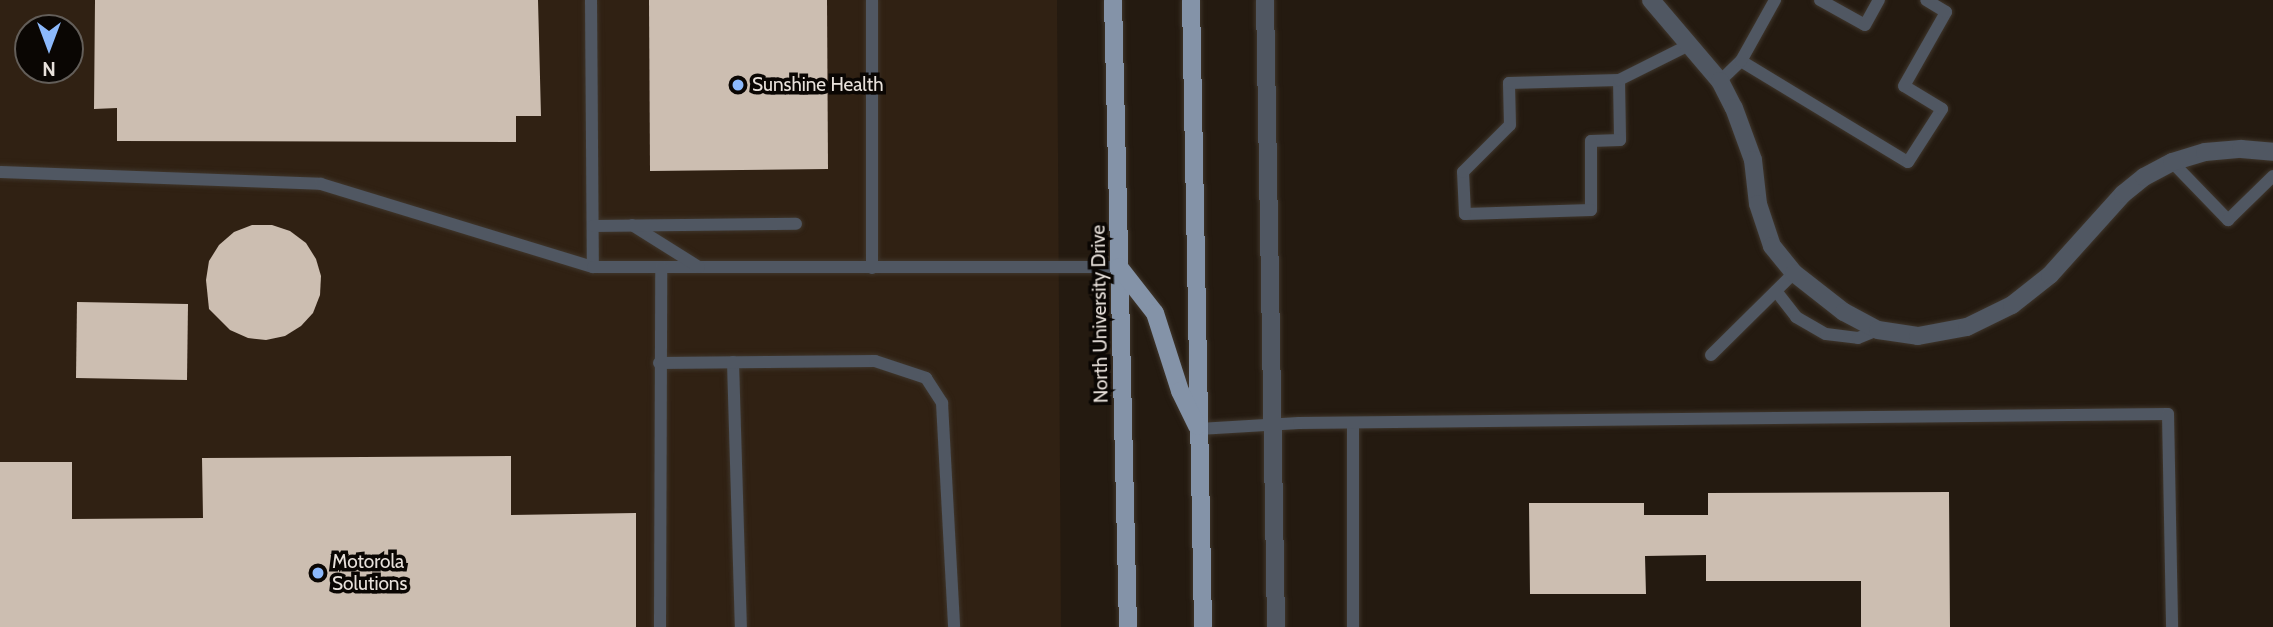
<!DOCTYPE html>
<html>
<head>
<meta charset="utf-8">
<style>
	body { margin:0 }
	#map { position:relative; width:2273px; height:627px; overflow:hidden; background:#241a10; font-family:Cabin,sans-serif }
	div>[style] { position:absolute }
	.built>* { inset:0; background:#302113 }
	.building>* { inset:0; background:#ccbeb1 }
	.roads { filter:drop-shadow(0 0 2px #3f362c) drop-shadow(0 0 2px #3f362c) }
	.lane>* { height:12px; margin:-6px; padding:0 6px; transform-origin:6px; border-radius:6px; background:#505762 }
	.street>* { height:18px; margin:-9px; padding:0 9px; transform-origin:9px; border-radius:9px; background:#505762 }
	.primary>* { height:18px; margin:-9px; padding:0 9px; transform-origin:9px; border-radius:9px; background:#8493a8 }
	.dots>* { width:19px; height:19px; translate:-50% -50%; box-sizing:border-box; border:4px solid #0a0603; border-radius:50% }
	span { translate:-50% -50%; white-space:nowrap; text-align:center; line-height:1.15; -webkit-text-stroke:7px #0a0603; paint-order:stroke }
	.poi-label { font-size:19px; color:#e8e1db }
	.left { translate:0 -50%; text-align:left }
	.street-label { font-size:19px; color:#e8e1db }
	.north { position:absolute; left:14px; top:14px; width:70px; height:70px; box-sizing:border-box; background:#0a0603; border:2px solid #635e59; border-radius:50%; rotate:180deg; font-size:19px; font-weight:700; line-height:28px; text-align:center; color:#e8e1db }
	.north::after { content:''; display:block; margin:auto; width:24px; height:32px; background:#8cb9fc; clip-path:polygon(50% 0,100% 100%,50% 72%,0 100%) }
</style>
</head>
<body>
<div id="map">
	<div class="built">
		<div style="clip-path:polygon(evenodd,0 0,1057px 0,1061px 627px,0 627px,0 0,28px 28px,70px 28px,70px 70px,28px 70px,28px 28px)"></div>
	</div>
	<div class="building">
		<div style="clip-path:polygon(95px 0,538px 0,541px 116px,516px 116px,516px 142px,117px 141px,117px 108px,94px 109px)"></div>
		<div style="clip-path:polygon(649px 0,827px 0,828px 169px,650px 171px)"></div>
		<div style="clip-path:polygon(252px 225px,272px 225px,290px 231px,306px 243px,316px 259px,321px 276px,320px 295px,313px 313px,301px 326px,285px 336px,266px 340px,248px 338px,230px 330px,209px 309px,206px 280px,209px 261px,219px 245px,234px 232px)"></div>
		<div style="clip-path:polygon(77px 302px,188px 304px,187px 380px,76px 378px)"></div>
		<div style="clip-path:polygon(511px 456px,511px 515px,636px 513px,636px 627px,0 627px,0 462px,72px 462px,72px 519px,203px 518px,202px 458px)"></div>
		<div style="clip-path:polygon(1949px 492px,1950px 627px,1861px 627px,1861px 581px,1706px 581px,1706px 555px,1645px 556px,1646px 594px,1530px 594px,1529px 503px,1644px 503px,1644px 515px,1708px 515px,1708px 493px)"></div>
	</div>
	<div class="roads">
		<div class="lane">
			<div style="left:591px;top:0;width:267px;rotate:89.6deg"></div>
			<div style="left:872px;top:0;width:268px;rotate:90deg"></div>
			<div style="left:1820px;top:0;width:51px;rotate:29.1deg"></div>
			<div style="left:1865px;top:25px;width:29px;rotate:-61deg"></div>
			<div style="left:1741px;top:61px;width:195px;rotate:31.2deg"></div>
			<div style="left:1908px;top:162px;width:63px;rotate:-57.3deg"></div>
			<div style="left:1942px;top:109px;width:44px;rotate:-148.8deg"></div>
			<div style="left:1904px;top:86px;width:85px;rotate:-60.4deg"></div>
			<div style="left:1946px;top:12px;width:23px;rotate:-149deg"></div>
			<div style="left:1619px;top:80px;width:60px;rotate:89deg"></div>
			<div style="left:1620px;top:140px;width:29px;rotate:178deg"></div>
			<div style="left:1591px;top:141px;width:69px;rotate:90deg"></div>
			<div style="left:1591px;top:210px;width:126px;rotate:178.2deg"></div>
			<div style="left:1465px;top:214px;width:42px;rotate:-92.7deg"></div>
			<div style="left:1463px;top:172px;width:66px;rotate:-45deg"></div>
			<div style="left:1510px;top:125px;width:42px;rotate:-91.4deg"></div>
			<div style="left:1509px;top:83px;width:110px;rotate:-1.6deg"></div>
			<div style="left:1619px;top:80px;width:78px;rotate:-26.6deg"></div>
			<div style="left:1720px;top:81px;width:29px;rotate:-44deg"></div>
			<div style="left:1741px;top:61px;width:70px;rotate:-60.9deg"></div>
			<div style="left:2172px;top:162px;width:81px;rotate:46deg"></div>
			<div style="left:2228px;top:220px;width:63px;rotate:-44.4deg"></div>
			<div style="left:0;top:172px;width:321px;rotate:2.1deg"></div>
			<div style="left:321px;top:184px;width:284px;rotate:17deg"></div>
			<div style="left:593px;top:267px;width:526px"></div>
			<div style="left:632px;top:225px;width:79px;rotate:32.1deg"></div>
			<div style="left:593px;top:226px;width:203px;rotate:-0.6deg"></div>
			<div style="left:1776px;top:291px;width:33px;rotate:52deg"></div>
			<div style="left:1796px;top:317px;width:34px;rotate:30deg"></div>
			<div style="left:1826px;top:334px;width:32px;rotate:7deg"></div>
			<div style="left:1858px;top:338px;width:22px;rotate:-22deg"></div>
			<div style="left:1711px;top:355px;width:117px;rotate:-44.7deg"></div>
			<div style="left:733px;top:362px;width:265px;rotate:88.3deg"></div>
			<div style="left:659px;top:363px;width:216px;rotate:-0.5deg"></div>
			<div style="left:875px;top:361px;width:54px;rotate:18.4deg"></div>
			<div style="left:926px;top:378px;width:30px;rotate:57deg"></div>
			<div style="left:942px;top:403px;width:224px;rotate:86.9deg"></div>
			<div style="left:1353px;top:423px;width:204px;rotate:90deg"></div>
			<div style="left:1199px;top:429px;width:100px;rotate:-3.4deg"></div>
			<div style="left:1299px;top:423px;width:869px;rotate:-0.59deg"></div>
			<div style="left:2168px;top:414px;width:213px;rotate:88.9deg"></div>
			<div style="left:660px;top:627px;width:360px;rotate:-89.8deg"></div>
		</div>
		<div class="street">
			<div style="left:1265px;top:0;width:627px;rotate:88.99deg"></div>
			<div style="left:1651px;top:0;width:106px;rotate:49.6deg"></div>
			<div style="left:1720px;top:81px;width:30px;rotate:63deg"></div>
			<div style="left:1734px;top:108px;width:55px;rotate:69.9deg"></div>
			<div style="left:1753px;top:160px;width:44px;rotate:83.5deg"></div>
			<div style="left:1758px;top:204px;width:44px;rotate:71.6deg"></div>
			<div style="left:1772px;top:246px;width:35px;rotate:51deg"></div>
			<div style="left:1794px;top:273px;width:63px;rotate:38deg"></div>
			<div style="left:1844px;top:312px;width:38px;rotate:28deg"></div>
			<div style="left:1878px;top:330px;width:40px;rotate:8.5deg"></div>
			<div style="left:1918px;top:336px;width:50px;rotate:-10.4deg"></div>
			<div style="left:1967px;top:327px;width:50px;rotate:-26.1deg"></div>
			<div style="left:2012px;top:305px;width:48px;rotate:-38.3deg"></div>
			<div style="left:2050px;top:275px;width:109px;rotate:-48deg"></div>
			<div style="left:2123px;top:194px;width:27px;rotate:-39deg"></div>
			<div style="left:2144px;top:177px;width:32px;rotate:-28deg"></div>
			<div style="left:2172px;top:162px;width:34px;rotate:-17deg"></div>
			<div style="left:2205px;top:152px;width:36px;rotate:-5deg"></div>
			<div style="left:2241px;top:149px;width:32px;rotate:5deg"></div>
		</div>
		<div class="primary">
			<div style="left:1113px;top:0;width:627px;rotate:88.63deg"></div>
			<div style="left:1191px;top:0;width:627px;rotate:88.9deg"></div>
			<div style="left:1119px;top:267px;width:58px;rotate:52deg"></div>
			<div style="left:1155px;top:313px;width:82px;rotate:72.2deg"></div>
			<div style="left:1180px;top:391px;width:39px;rotate:64deg"></div>
		</div>
	</div>
	<div class="dots">
		<div style="left:738px;top:85px;background:#8cb9fc"></div>
		<div style="left:318px;top:573px;background:#8cb9fc"></div>
	</div>
	<div class="poi-label">
		<span class="left" style="left:752px;top:85px">Sunshine Health</span>
		<span class="left" style="left:332px;top:573px">Motorola<br>Solutions</span>
	</div>
	<div class="street-label">
		<span style="left:1100px;top:314px;rotate:-91deg">North University Drive</span>
	</div>
	<div class="north">N</div>
</div>
</body>
</html>
